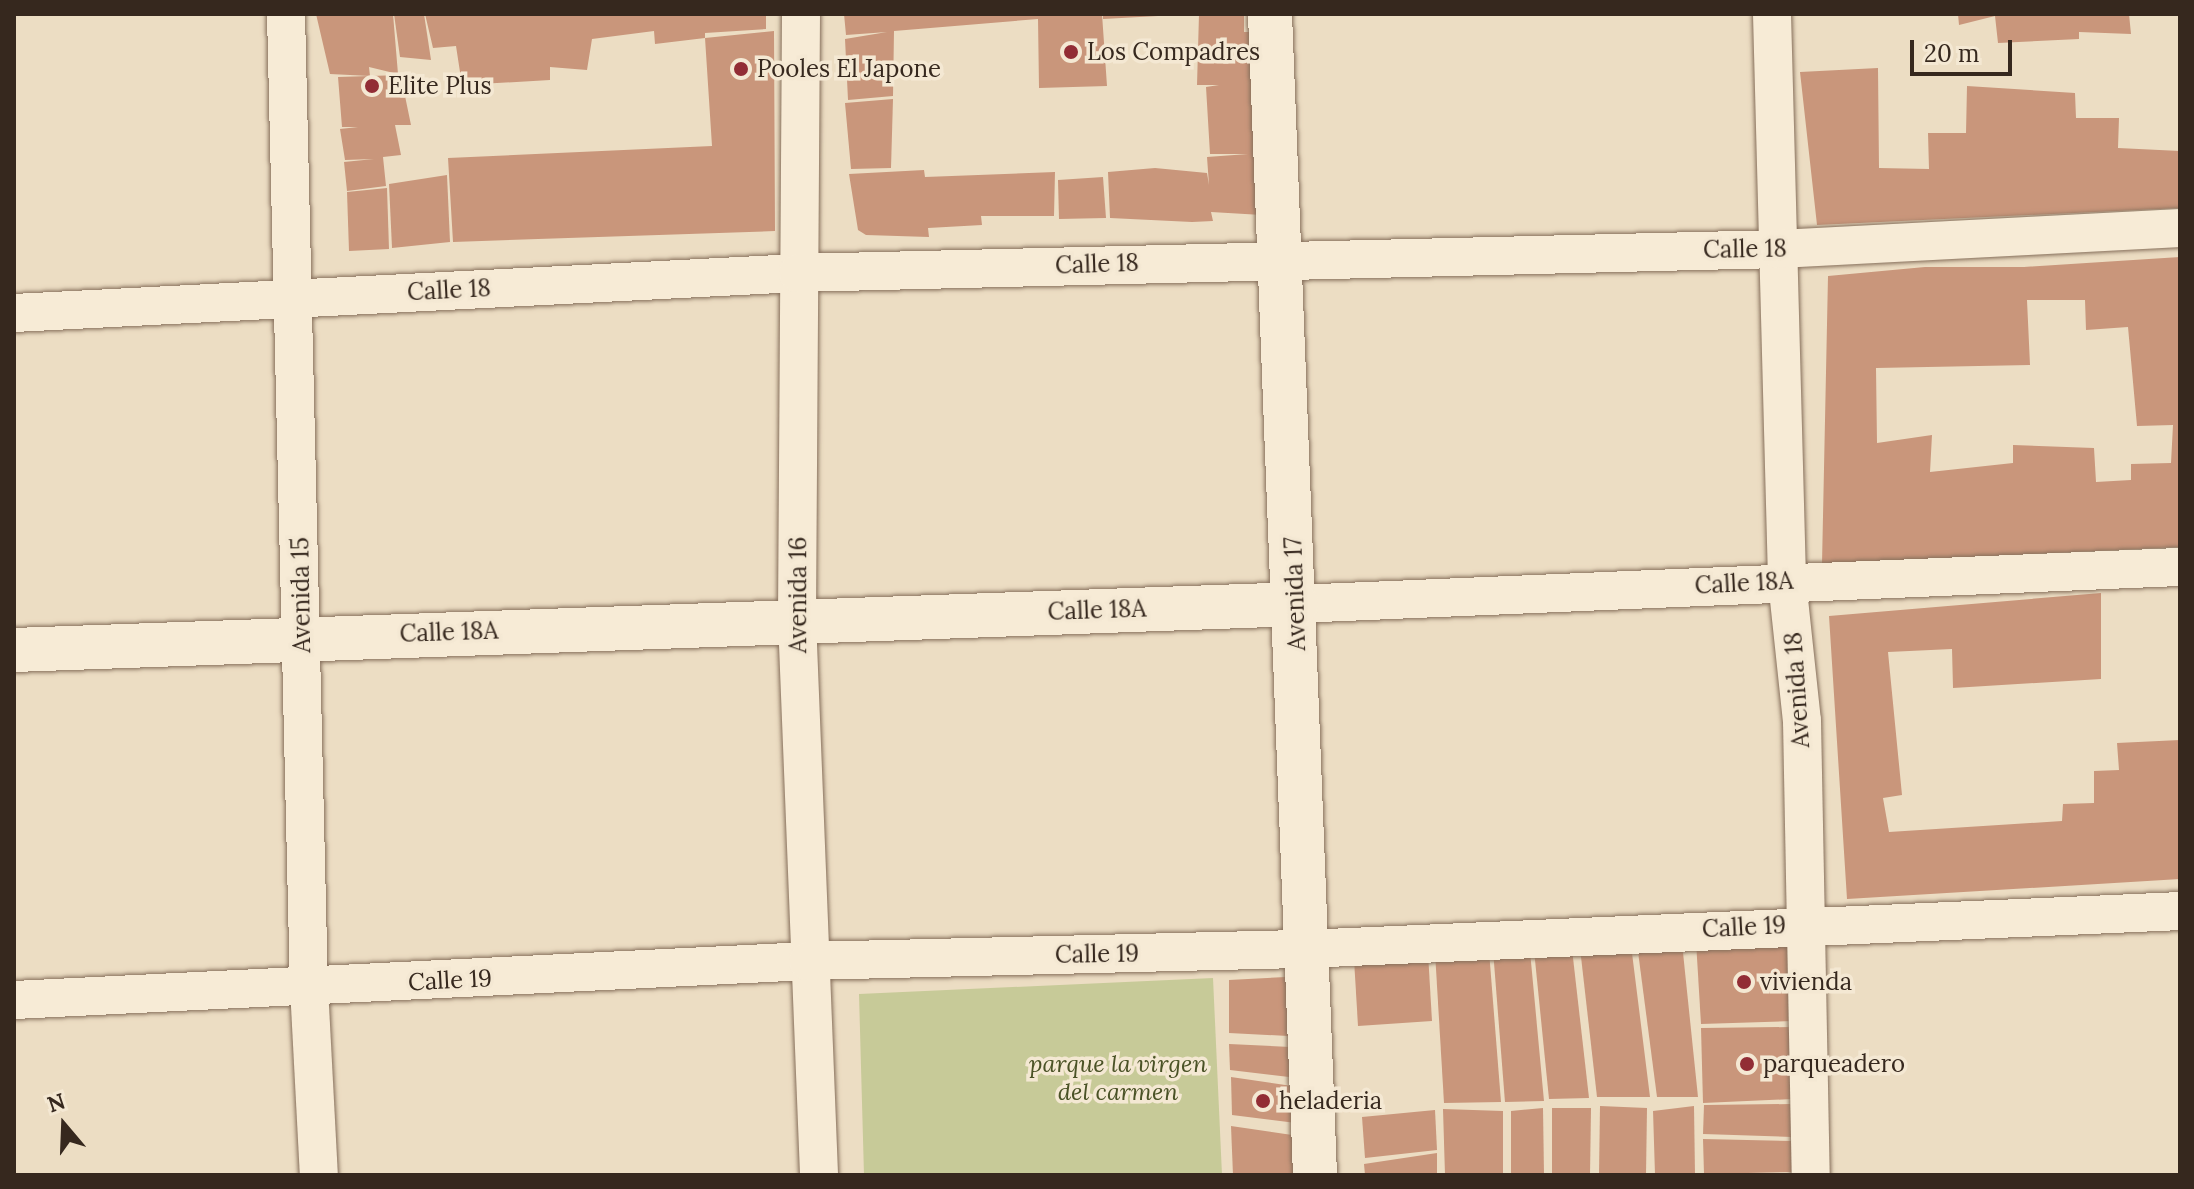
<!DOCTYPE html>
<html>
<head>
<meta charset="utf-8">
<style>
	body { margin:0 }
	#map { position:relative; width:2194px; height:1189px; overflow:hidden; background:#ecddc3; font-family:Lora,serif }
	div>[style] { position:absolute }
	.green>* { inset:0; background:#c7ca98 }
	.building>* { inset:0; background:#c9967b }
	.roads { filter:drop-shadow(0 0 2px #866f5b) drop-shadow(0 0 2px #866f5b) }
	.street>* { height:38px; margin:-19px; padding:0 19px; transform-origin:19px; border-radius:19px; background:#f7ebd6 }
	.secondary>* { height:44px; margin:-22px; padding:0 22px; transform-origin:22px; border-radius:22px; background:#f7ebd6 }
	.dots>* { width:22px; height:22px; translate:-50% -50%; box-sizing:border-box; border:4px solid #f4e8d3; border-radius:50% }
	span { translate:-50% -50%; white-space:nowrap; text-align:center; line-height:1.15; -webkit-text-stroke:7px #f4e8d3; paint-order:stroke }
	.poi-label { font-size:24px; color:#36281e }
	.left { translate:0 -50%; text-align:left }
	.street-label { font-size:24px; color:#36281e }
	.park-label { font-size:24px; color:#4a5226; font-style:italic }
	.frame { position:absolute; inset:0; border:16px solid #36281e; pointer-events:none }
	.north { position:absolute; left:24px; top:1085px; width:80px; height:80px; -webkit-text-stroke:6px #f4e8d3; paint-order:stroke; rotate:341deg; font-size:22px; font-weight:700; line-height:32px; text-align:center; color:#36281e }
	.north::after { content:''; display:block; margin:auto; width:28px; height:36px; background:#36281e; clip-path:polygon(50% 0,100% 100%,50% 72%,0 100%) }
	.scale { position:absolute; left:1910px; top:40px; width:102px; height:36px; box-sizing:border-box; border:4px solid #36281e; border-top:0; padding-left:10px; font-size:24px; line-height:28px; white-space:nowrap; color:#36281e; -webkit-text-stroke:6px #f4e8d3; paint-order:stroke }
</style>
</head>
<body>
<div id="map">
	<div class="green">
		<div style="clip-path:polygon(1213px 978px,1222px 1175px,864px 1175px,859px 994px)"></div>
	</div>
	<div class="building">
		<div style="clip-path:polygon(316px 14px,393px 14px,398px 74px,369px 67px,370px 76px,330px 74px)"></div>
		<div style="clip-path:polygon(394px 14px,424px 14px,431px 60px,400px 57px)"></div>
		<div style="clip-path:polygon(425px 14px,766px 14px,766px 29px,705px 33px,705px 38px,655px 44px,654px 31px,592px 39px,587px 70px,550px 67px,550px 80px,462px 85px,456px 46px,433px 48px)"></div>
		<div style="clip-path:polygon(844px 14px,1102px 14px,1107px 86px,1039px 88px,1038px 19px,894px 31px,893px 96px,848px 100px,845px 39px,887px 32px,846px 35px)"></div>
		<div style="clip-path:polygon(1103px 14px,1158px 14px,1158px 16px,1103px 19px)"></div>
		<div style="clip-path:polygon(1199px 14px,1244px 14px,1244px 32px,1251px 32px,1262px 215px,1211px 212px,1213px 221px,1192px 222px,1110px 218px,1108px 172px,1155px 168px,1207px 173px,1209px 185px,1207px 157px,1248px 154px,1210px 154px,1206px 87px,1219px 85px,1197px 85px)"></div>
		<div style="clip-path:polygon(1958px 14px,2129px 14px,2131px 34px,2079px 32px,2079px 39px,1998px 43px,1995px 16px,1959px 25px)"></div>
		<div style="clip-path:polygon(774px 31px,775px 231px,453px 242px,448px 158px,712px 146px,705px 38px)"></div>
		<div style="clip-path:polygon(1878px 68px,1879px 168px,1929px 169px,1928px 133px,1966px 133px,1967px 86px,2075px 93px,2076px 118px,2119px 118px,2118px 148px,2180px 151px,2180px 208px,1817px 225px,1800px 72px)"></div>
		<div style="clip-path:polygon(402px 75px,406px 94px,391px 97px,405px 96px,411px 125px,395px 125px,401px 155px,383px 157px,386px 186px,347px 191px,344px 162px,374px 159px,345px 160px,340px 129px,358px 127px,342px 127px,338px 77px)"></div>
		<div style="clip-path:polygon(893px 99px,891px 168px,851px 169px,845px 103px)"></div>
		<div style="clip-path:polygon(924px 170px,925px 177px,1055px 172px,1054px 216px,981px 216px,982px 225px,928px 228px,929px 237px,866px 235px,858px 230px,849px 174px)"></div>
		<div style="clip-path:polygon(447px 175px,450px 242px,392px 248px,389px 184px)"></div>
		<div style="clip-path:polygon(1103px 177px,1106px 218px,1059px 219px,1058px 180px)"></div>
		<div style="clip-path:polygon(387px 188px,389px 249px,349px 251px,347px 192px)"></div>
		<div style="clip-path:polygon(evenodd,2180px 257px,2180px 547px,1822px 564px,1828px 276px,1925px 267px,2024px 267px,2180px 257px,2027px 300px,2085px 300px,2086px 330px,2128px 327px,2137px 426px,2173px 425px,2171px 463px,2131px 464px,2131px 480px,2096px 482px,2094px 448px,2013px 445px,2013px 463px,1930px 472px,1932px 435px,1877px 443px,1876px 368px,2030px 365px,2027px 300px)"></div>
		<div style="clip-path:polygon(2101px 593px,2101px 679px,1953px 688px,1952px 649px,1888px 652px,1902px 795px,1883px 798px,1889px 832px,2062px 821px,2063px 804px,2094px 803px,2094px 771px,2119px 770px,2117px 743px,2180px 740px,2180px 879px,1847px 899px,1829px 616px)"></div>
		<div style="clip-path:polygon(1696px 941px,1788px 942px,1792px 1021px,1701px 1024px)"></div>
		<div style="clip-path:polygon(1682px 943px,1698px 1097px,1657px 1097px,1637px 944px)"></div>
		<div style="clip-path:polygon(1631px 945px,1650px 1097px,1597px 1097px,1580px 948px)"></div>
		<div style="clip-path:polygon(1572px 949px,1589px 1098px,1549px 1099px,1534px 950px)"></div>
		<div style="clip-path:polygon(1493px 950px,1530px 951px,1544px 1101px,1505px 1102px)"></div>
		<div style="clip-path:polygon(1489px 951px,1501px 1102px,1444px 1103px,1435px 952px)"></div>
		<div style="clip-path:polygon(1428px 953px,1432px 1021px,1358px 1026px,1354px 959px)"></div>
		<div style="clip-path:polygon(1286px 977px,1288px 1036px,1229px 1033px,1229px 980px)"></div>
		<div style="clip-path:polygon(1791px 1027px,1792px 1099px,1703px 1103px,1701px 1028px)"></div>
		<div style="clip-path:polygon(1229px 1044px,1290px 1047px,1289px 1077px,1230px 1070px)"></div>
		<div style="clip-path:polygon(1231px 1077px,1292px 1086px,1296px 1123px,1232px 1115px)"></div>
		<div style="clip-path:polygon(1790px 1104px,1792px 1137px,1703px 1134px,1704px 1105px)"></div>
		<div style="clip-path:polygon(1600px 1106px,1647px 1108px,1646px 1175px,1599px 1175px)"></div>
		<div style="clip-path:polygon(1694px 1106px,1695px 1175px,1655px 1175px,1653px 1111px)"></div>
		<div style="clip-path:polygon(1543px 1108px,1544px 1175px,1511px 1175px,1511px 1111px)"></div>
		<div style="clip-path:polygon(1552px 1108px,1591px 1108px,1590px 1175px,1552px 1175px)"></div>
		<div style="clip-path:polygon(1443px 1109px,1503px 1111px,1503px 1175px,1445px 1175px)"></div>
		<div style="clip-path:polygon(1435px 1110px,1437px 1150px,1365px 1158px,1362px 1117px)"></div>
		<div style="clip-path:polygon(1231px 1126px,1299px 1136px,1300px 1175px,1233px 1175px)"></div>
		<div style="clip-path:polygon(1703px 1139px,1792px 1141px,1793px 1172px,1704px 1174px)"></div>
		<div style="clip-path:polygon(1437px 1153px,1437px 1175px,1365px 1175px,1364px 1164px)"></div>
	</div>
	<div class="roads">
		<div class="street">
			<div style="left:286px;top:14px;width:973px;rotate:88.65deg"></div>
			<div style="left:309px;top:987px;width:188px;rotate:87deg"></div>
			<div style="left:801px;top:14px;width:605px;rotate:90.38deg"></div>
			<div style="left:797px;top:619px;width:556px;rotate:87.73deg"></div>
			<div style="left:1772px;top:14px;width:567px;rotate:88.48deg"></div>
			<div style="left:1787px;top:581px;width:141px;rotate:83.9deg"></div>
			<div style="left:1802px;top:721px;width:454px;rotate:88.9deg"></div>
			<div style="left:14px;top:313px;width:785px;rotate:-2.92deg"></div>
			<div style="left:798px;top:273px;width:981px;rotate:-1.4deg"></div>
			<div style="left:1779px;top:249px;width:402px;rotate:-3deg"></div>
			<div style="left:1296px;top:604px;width:885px;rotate:-2.4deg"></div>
			<div style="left:14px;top:1000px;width:795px;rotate:-2.81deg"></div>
			<div style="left:808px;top:961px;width:496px;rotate:-1.4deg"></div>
			<div style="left:1304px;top:949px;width:877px;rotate:-2.48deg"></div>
		</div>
		<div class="secondary">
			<div style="left:1270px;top:14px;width:1162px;rotate:87.78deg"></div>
			<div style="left:14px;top:650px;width:1283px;rotate:-2.05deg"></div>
		</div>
	</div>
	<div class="dots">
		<div style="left:1071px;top:52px;background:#922d35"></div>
		<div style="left:741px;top:69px;background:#922d35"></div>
		<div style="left:372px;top:86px;background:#922d35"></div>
		<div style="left:1744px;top:982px;background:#922d35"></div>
		<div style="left:1747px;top:1064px;background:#922d35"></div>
		<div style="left:1263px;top:1101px;background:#922d35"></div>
	</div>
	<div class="poi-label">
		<span class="left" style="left:1087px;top:52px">Los Compadres</span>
		<span class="left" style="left:757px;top:69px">Pooles El Japone</span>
		<span class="left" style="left:388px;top:86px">Elite Plus</span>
		<span class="left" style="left:1760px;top:982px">vivienda</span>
		<span class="left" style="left:1763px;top:1064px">parqueadero</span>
		<span class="left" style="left:1279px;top:1101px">heladeria</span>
	</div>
	<div class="street-label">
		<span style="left:1745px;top:249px;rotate:-1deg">Calle 18</span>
		<span style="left:1097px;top:264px;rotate:-2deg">Calle 18</span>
		<span style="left:449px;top:290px;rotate:-3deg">Calle 18</span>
		<span style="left:1744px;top:583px;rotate:-3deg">Calle 18A</span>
		<span style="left:1295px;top:594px;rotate:-92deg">Avenida 17</span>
		<span style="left:301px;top:595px;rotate:-91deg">Avenida 15</span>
		<span style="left:798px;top:595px;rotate:-90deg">Avenida 16</span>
		<span style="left:1097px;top:610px;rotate:-2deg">Calle 18A</span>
		<span style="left:449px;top:632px;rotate:-2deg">Calle 18A</span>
		<span style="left:1797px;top:690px;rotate:-94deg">Avenida 18</span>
		<span style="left:1744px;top:927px;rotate:-3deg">Calle 19</span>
		<span style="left:1097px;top:954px;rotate:-1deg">Calle 19</span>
		<span style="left:450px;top:980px;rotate:-3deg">Calle 19</span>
	</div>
	<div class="park-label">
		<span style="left:1118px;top:1078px">parque la virgen<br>del carmen</span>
	</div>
	<div class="frame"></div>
	<div class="north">N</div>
	<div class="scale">20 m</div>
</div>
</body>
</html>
